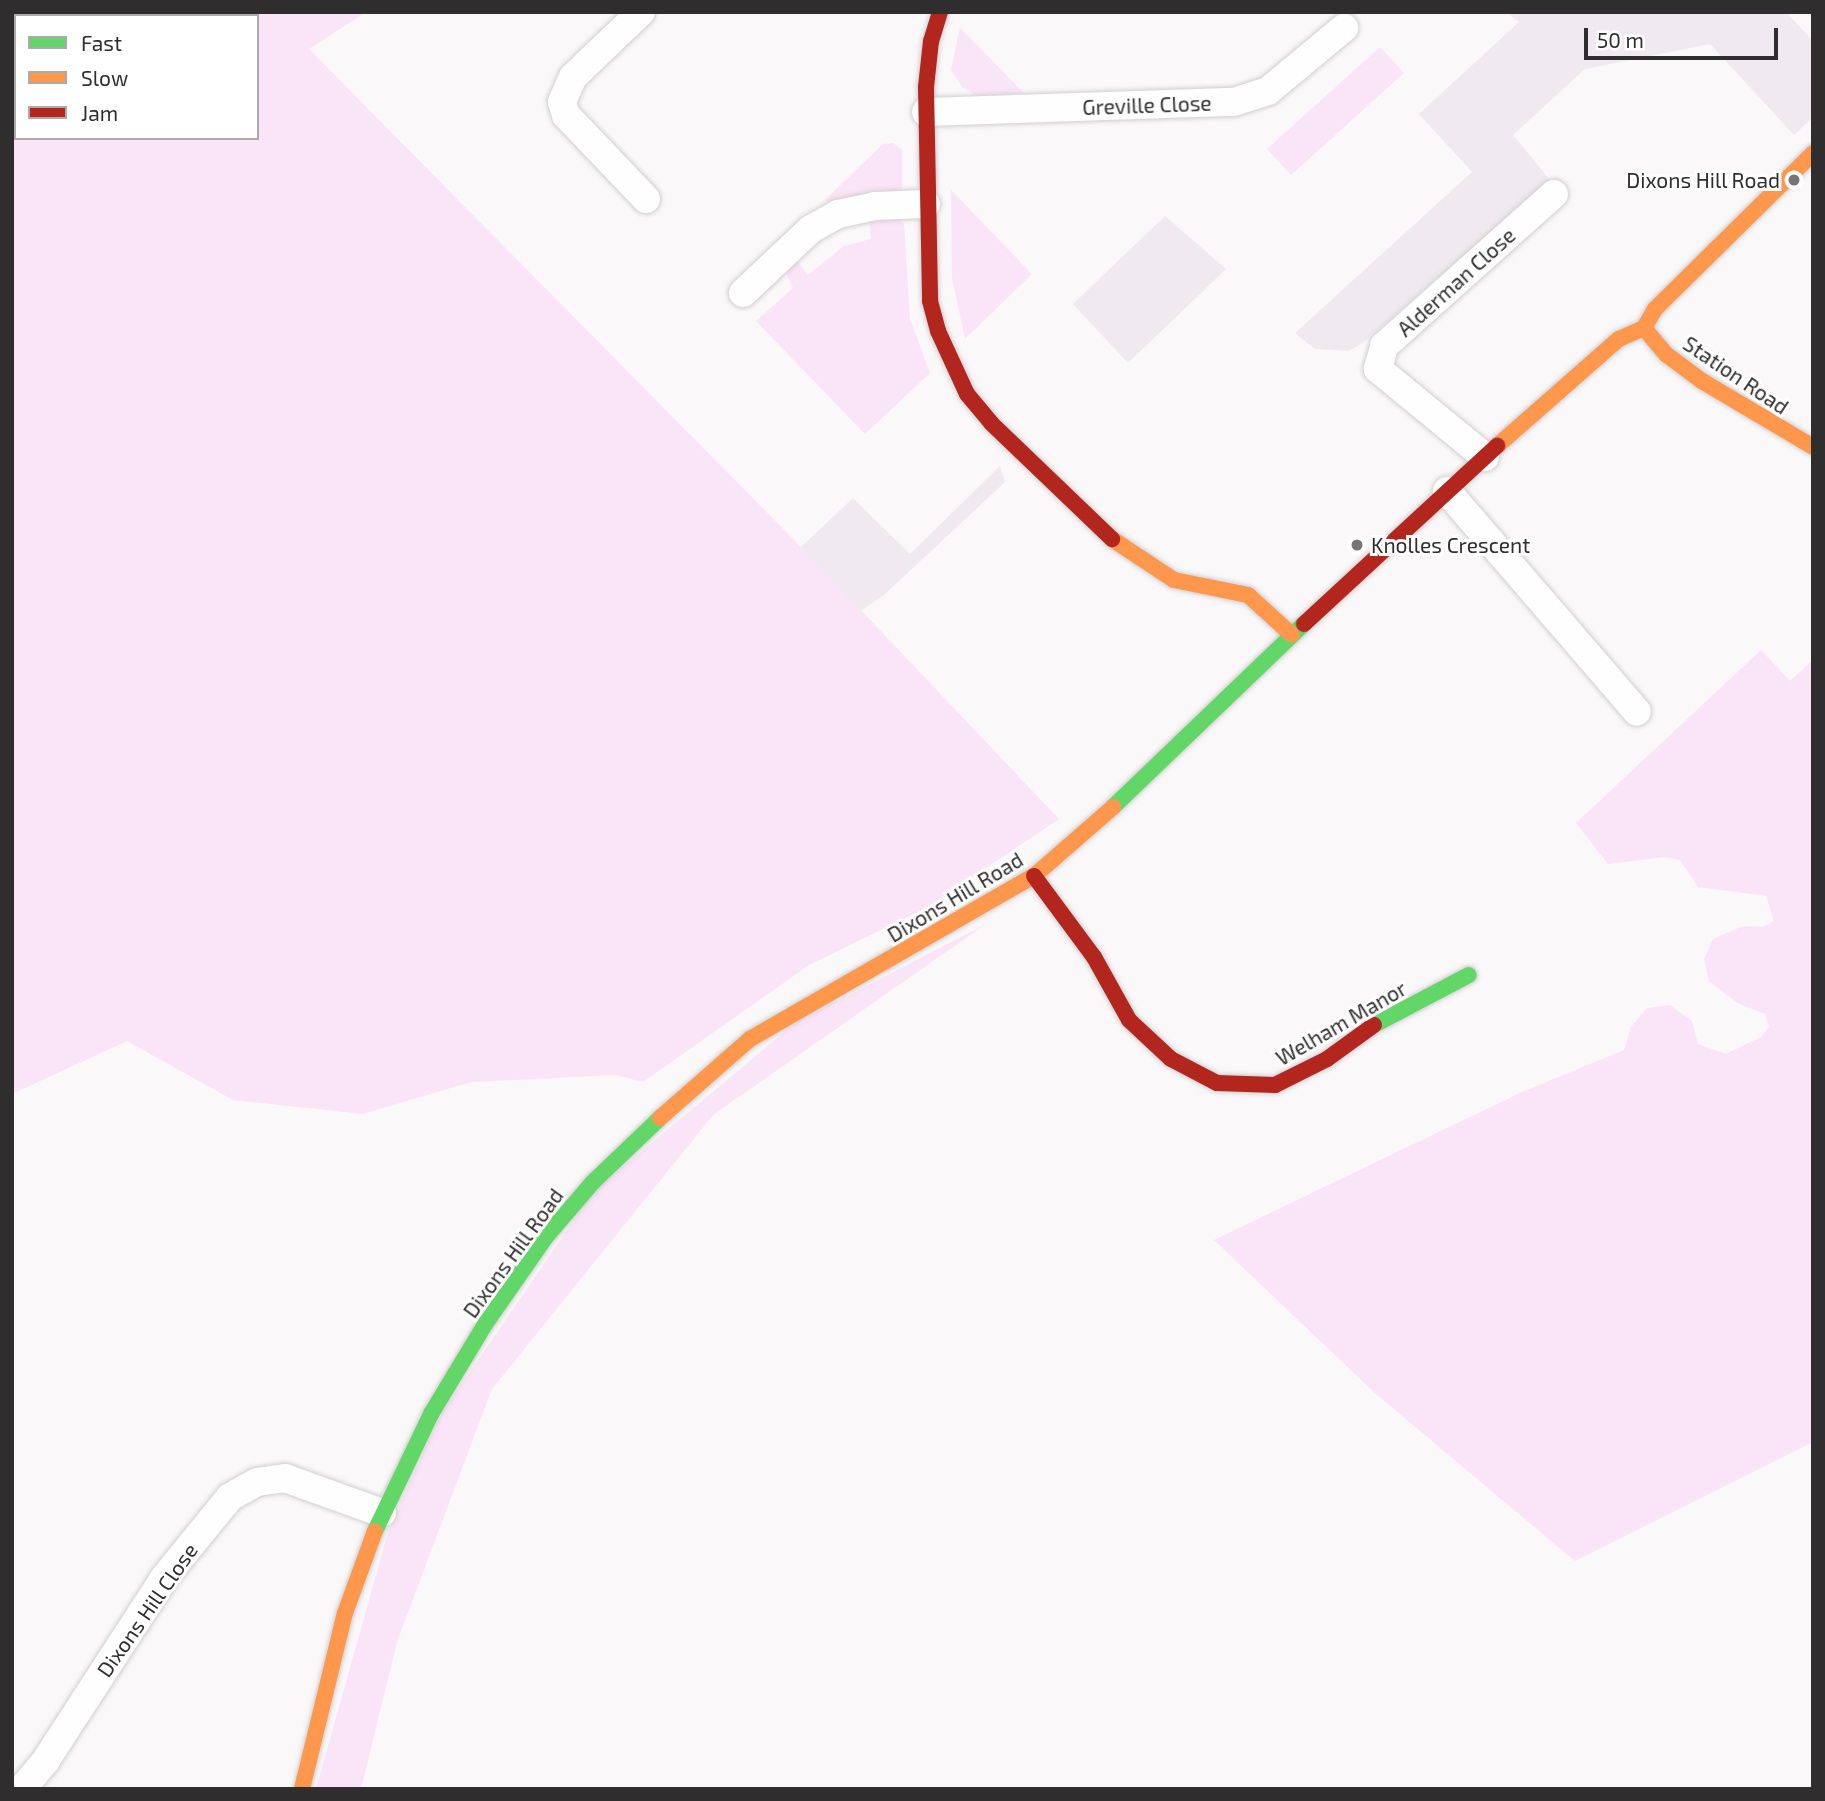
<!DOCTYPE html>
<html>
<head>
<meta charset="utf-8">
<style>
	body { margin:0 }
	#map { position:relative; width:1825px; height:1801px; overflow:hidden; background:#faf8f9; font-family:"Exo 2",sans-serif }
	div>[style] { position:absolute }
	.built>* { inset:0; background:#f0e9ef }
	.green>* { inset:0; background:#fae4f7 }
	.roads { filter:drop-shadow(0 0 2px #d1cfd1) drop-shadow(0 0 2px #d1cfd1) }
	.street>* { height:28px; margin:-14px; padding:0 14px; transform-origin:14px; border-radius:14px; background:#fefefe }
	.fast>* { height:16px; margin:-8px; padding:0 8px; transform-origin:8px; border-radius:8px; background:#63d668 }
	.slow>* { height:16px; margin:-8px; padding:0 8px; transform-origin:8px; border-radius:8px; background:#ff974d }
	.jam>* { height:16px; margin:-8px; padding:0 8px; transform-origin:8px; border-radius:8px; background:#b3261e }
	.dots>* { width:19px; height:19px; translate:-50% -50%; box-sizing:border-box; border:4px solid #fff; border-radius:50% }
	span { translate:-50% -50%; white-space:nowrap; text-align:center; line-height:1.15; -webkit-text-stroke:6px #fff; paint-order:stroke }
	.street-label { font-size:21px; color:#2f2d2e }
	.poi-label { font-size:21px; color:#2f2d2e }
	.right { translate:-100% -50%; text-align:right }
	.left { translate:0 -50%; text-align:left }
	.frame { position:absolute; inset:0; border:14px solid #2f2d2e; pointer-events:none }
	.legend { position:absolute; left:14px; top:14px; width:245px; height:126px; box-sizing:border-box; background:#fff; border:2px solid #acabab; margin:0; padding:9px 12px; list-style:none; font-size:21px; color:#2f2d2e }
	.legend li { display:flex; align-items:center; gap:14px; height:35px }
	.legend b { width:35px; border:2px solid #acabab }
	.scale { position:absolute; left:1584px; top:28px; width:194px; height:32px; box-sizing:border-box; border:4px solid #2f2d2e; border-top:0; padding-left:9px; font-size:21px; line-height:24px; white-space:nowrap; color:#2f2d2e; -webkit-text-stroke:5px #fff; paint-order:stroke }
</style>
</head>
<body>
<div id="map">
	<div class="built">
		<div style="clip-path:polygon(1506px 12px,1786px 12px,1813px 41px,1813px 117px,1794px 135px,1710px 44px,1585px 69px,1513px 135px,1550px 180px,1364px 342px,1349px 351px,1315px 349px,1295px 333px,1472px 172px,1419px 114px,1519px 22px)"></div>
		<div style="clip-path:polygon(1165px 216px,1226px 269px,1128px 363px,1073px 304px)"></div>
		<div style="clip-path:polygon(1000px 466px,1005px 482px,884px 595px,859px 612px,801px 547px,853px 498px,910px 554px)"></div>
	</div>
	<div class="green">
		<div style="clip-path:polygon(evenodd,12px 12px,366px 12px,309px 49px,801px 547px,1059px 819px,928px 907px,809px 965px,643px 1082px,615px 1075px,471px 1082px,363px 1114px,233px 1100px,127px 1041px,12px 1094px,12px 12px,16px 16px,257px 16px,257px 138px,16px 138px,16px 16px)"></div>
		<div style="clip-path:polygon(960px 28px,975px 43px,1024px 93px,979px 96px,963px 88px,951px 70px)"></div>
		<div style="clip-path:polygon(1380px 47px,1404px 73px,1291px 175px,1267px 149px)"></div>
		<div style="clip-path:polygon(883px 144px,893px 143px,902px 150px,902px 189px,833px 205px,825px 200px)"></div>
		<div style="clip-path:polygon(951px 190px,1032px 274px,965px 339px,952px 278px)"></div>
		<div style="clip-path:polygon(896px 217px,904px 224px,910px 319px,930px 373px,865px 434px,756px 321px,793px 288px,785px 270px,797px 261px,808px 275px,844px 246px,871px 239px,869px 219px)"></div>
		<div style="clip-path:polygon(1761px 650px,1790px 681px,1813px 660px,1813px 1442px,1575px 1561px,1376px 1394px,1214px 1240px,1522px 1092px,1624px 1050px,1631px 1027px,1647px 1008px,1670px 1005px,1692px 1021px,1698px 1044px,1726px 1054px,1761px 1037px,1769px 1027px,1765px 1014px,1737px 1003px,1709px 981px,1704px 959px,1713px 939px,1743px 926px,1763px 927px,1774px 921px,1766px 896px,1698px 887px,1680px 860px,1666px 857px,1608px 864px,1576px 823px)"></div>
		<div style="clip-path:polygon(986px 924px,713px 1115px,492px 1389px,397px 1642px,361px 1789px,316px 1789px,389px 1529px,441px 1414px,594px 1191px,795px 1023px)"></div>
	</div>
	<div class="roads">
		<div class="street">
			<div style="left:641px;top:12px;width:94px;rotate:136.3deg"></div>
			<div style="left:573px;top:77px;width:27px;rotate:114deg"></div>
			<div style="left:562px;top:102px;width:14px;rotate:73deg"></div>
			<div style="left:566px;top:115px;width:116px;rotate:46.4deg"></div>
			<div style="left:926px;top:112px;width:308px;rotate:-1.9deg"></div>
			<div style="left:1234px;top:102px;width:36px;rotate:-18deg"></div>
			<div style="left:1268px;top:91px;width:99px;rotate:-39.7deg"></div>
			<div style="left:743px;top:293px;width:93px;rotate:-43.3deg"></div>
			<div style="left:811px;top:229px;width:31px;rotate:-29deg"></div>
			<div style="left:838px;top:214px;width:38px;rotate:-12deg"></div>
			<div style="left:875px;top:206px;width:51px;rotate:-2.2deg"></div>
			<div style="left:1485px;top:457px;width:139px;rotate:-140.6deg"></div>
			<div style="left:1378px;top:369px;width:24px;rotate:-75deg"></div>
			<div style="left:1384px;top:346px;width:228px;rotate:-41.8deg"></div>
			<div style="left:1447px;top:491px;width:291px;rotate:49.3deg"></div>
			<div style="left:22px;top:1789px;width:38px;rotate:-50deg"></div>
			<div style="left:46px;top:1760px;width:217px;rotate:-57deg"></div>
			<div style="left:164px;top:1578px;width:104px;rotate:-50.8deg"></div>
			<div style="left:230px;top:1497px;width:31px;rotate:-29deg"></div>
			<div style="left:257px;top:1482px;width:28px;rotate:-8deg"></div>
			<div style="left:285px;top:1478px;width:103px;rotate:19.8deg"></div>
		</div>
		<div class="fast">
			<div style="left:1113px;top:807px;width:265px;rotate:-43.8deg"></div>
			<div style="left:1374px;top:1025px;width:107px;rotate:-27.8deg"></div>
			<div style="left:375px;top:1531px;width:130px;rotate:-64.4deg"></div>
			<div style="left:431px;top:1414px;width:106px;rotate:-58.9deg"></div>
			<div style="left:486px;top:1323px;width:103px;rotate:-55.2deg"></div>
			<div style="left:545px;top:1238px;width:74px;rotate:-49.4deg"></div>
			<div style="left:593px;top:1182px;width:93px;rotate:-43.7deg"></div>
		</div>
		<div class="slow">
			<div style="left:1644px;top:328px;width:35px;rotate:50deg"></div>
			<div style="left:1667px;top:355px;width:44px;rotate:36.6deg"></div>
			<div style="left:1702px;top:381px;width:129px;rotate:30.7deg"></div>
			<div style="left:1497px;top:446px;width:162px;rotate:-41.3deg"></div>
			<div style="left:1619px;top:339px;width:27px;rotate:-24deg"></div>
			<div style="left:1644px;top:328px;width:22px;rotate:-60deg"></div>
			<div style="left:1655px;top:309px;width:222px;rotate:-44.6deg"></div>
			<div style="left:1112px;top:539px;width:74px;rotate:33.5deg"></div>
			<div style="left:1174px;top:580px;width:76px;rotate:11.5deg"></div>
			<div style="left:1248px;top:595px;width:59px;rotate:42.3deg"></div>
			<div style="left:660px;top:1118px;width:120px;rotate:-41.3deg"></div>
			<div style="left:750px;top:1039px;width:327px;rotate:-29.9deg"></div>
			<div style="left:1034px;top:876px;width:105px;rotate:-41.1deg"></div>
			<div style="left:302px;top:1789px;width:181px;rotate:-76.3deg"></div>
			<div style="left:345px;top:1613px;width:87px;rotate:-69.9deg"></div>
		</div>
		<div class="jam">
			<div style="left:940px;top:12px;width:30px;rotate:107deg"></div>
			<div style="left:931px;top:41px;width:46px;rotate:96.2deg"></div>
			<div style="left:926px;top:87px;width:214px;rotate:88.9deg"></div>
			<div style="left:930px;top:301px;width:31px;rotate:75deg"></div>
			<div style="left:938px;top:331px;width:69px;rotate:65.3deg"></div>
			<div style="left:967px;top:394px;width:38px;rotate:50deg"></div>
			<div style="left:991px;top:423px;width:168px;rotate:43.8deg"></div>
			<div style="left:1304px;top:624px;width:263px;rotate:-42.7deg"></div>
			<div style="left:1034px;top:876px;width:101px;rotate:53.5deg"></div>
			<div style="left:1094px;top:957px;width:72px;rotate:60.9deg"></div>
			<div style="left:1129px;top:1020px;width:57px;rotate:42.9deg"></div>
			<div style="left:1171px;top:1059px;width:52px;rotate:27.6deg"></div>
			<div style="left:1217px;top:1083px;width:58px;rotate:2deg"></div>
			<div style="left:1275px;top:1085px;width:58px;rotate:-26.6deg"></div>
			<div style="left:1327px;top:1059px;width:58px;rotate:-35.9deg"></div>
		</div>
	</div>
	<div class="dots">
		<div style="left:1794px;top:180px;background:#767475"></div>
		<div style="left:1357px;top:545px;background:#767475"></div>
	</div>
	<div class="street-label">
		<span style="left:1147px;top:105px;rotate:-2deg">Greville Close</span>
		<span style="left:1456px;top:282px;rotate:-42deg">Alderman Close</span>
		<span style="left:1736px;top:375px;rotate:34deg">Station Road</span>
		<span style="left:955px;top:897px;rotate:-31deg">Dixons Hill Road</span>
		<span style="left:1341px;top:1023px;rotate:-30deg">Welham Manor</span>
		<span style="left:513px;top:1253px;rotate:-54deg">Dixons Hill Road</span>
		<span style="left:147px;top:1610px;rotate:-55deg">Dixons Hill Close</span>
	</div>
	<div class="poi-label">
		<span class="right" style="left:1780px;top:180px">Dixons Hill Road</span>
		<span class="left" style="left:1371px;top:545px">Knolles Crescent</span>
	</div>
	<div class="frame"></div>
	<ul class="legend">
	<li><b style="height:9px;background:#63d668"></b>Fast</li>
	<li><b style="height:9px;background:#ff974d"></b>Slow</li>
	<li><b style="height:9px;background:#b3261e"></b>Jam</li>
	</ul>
	<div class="scale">50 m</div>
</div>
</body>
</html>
